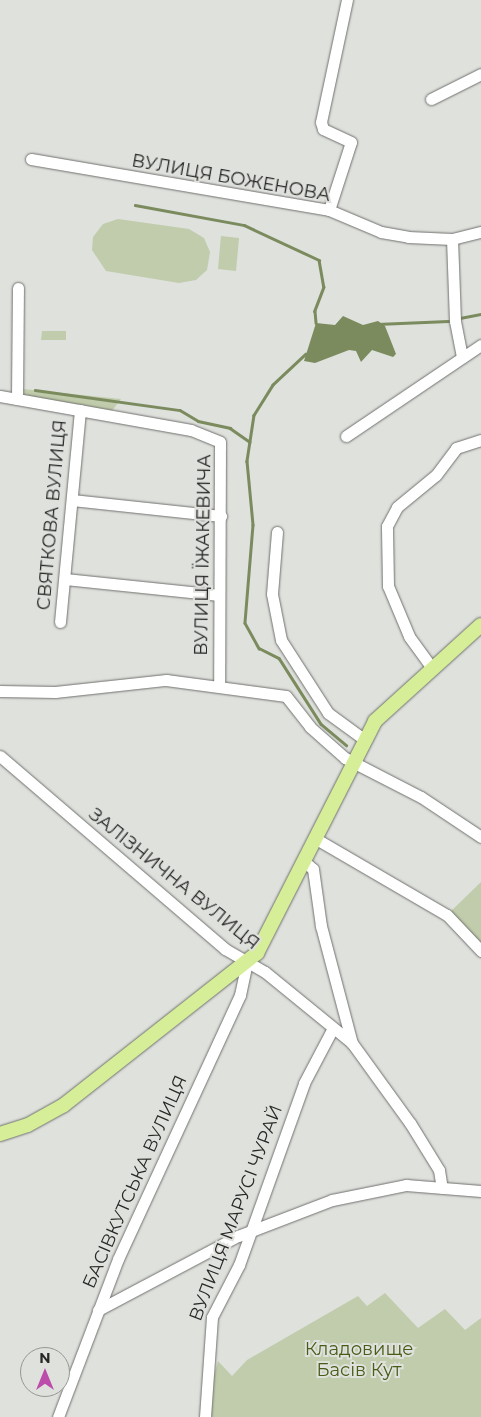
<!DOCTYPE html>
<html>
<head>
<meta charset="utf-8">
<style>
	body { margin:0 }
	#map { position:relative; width:481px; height:1417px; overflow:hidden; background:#dfe1dd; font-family:Montserrat,sans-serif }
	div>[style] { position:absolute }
	.green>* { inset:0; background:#c0ccab }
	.water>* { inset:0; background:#7b8b5e }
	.stream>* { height:2.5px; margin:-1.25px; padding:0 1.25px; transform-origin:1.25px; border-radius:1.25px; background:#7b8b5e }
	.roads { filter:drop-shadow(0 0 1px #70716e) drop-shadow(0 0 1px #70716e) }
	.minor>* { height:11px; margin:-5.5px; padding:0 5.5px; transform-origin:5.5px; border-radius:5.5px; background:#fff }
	.major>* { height:14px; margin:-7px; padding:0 7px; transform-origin:7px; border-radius:7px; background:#d5ee97 }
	span { translate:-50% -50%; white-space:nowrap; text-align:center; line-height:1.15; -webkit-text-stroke:4px #dfe1dd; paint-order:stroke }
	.street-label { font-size:18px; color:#272726 }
	.park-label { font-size:18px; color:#495c16 }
	.north { position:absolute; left:20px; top:1347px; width:50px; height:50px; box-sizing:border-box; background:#dfe1dd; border:1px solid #959794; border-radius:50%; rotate:0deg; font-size:14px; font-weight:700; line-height:20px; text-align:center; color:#272726 }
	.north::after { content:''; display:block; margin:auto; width:18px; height:22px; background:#bc4dab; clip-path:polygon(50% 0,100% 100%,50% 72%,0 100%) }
</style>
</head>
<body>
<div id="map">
	<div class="green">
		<div style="clip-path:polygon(118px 219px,189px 229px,204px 238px,210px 252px,207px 270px,196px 280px,179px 283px,106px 271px,92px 250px,93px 237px,103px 224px)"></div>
		<div style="clip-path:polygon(221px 236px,239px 238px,236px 271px,218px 269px)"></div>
		<div style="clip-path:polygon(42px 331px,66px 331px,66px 340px,41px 340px)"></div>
		<div style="clip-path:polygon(23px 389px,121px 399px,111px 412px,24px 395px)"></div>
		<div style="clip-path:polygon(481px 882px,481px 951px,447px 915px)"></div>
		<div style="clip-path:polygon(385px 1293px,418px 1328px,445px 1309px,465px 1330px,481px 1318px,481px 1417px,212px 1417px,207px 1402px,218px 1361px,232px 1376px,247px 1360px,358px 1296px,367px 1306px)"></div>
	</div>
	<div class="water">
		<div style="clip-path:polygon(343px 316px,363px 325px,378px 321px,385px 326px,396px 354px,393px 357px,372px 350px,361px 362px,356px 351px,349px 350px,315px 363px,304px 361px,316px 323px,335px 325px)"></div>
	</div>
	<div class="stream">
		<div style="left:135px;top:205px;width:111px;rotate:10.4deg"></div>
		<div style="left:244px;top:225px;width:83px;rotate:25deg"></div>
		<div style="left:319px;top:260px;width:27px;rotate:80deg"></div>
		<div style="left:324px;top:287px;width:26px;rotate:111deg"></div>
		<div style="left:315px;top:311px;width:12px;rotate:85deg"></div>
		<div style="left:460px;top:318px;width:21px;rotate:-11deg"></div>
		<div style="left:377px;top:324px;width:71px;rotate:-2.4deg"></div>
		<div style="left:306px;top:354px;width:45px;rotate:136.8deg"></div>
		<div style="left:273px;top:385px;width:36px;rotate:122deg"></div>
		<div style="left:254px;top:415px;width:47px;rotate:98.7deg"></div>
		<div style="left:247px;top:461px;width:64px;rotate:84.6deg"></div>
		<div style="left:253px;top:525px;width:98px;rotate:94.7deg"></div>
		<div style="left:245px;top:623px;width:29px;rotate:61deg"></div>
		<div style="left:259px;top:648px;width:22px;rotate:27deg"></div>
		<div style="left:279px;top:658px;width:78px;rotate:57.5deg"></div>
		<div style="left:321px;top:724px;width:33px;rotate:40deg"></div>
		<div style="left:35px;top:390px;width:146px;rotate:7.9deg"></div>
		<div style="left:180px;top:410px;width:21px;rotate:31deg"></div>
		<div style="left:198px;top:421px;width:33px;rotate:12deg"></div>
		<div style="left:230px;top:428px;width:24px;rotate:35deg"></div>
	</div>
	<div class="roads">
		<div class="minor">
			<div style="left:431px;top:99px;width:56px;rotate:-26.6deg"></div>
			<div style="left:31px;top:159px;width:302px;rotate:9.7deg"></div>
			<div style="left:329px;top:210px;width:56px;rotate:22.9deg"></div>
			<div style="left:381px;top:232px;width:27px;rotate:10deg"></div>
			<div style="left:408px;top:237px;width:44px;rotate:2.6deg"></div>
			<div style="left:452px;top:239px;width:30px;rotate:-14deg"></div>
			<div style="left:329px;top:210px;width:71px;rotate:-72.1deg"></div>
			<div style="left:351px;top:142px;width:31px;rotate:-155deg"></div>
			<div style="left:323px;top:129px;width:7px;rotate:-106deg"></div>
			<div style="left:321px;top:122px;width:125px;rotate:-78deg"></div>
			<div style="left:452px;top:239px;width:82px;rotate:87.9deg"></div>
			<div style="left:455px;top:321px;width:37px;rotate:79deg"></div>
			<div style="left:0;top:396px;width:194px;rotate:10.1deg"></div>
			<div style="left:191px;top:430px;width:31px;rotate:22deg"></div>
			<div style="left:220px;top:442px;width:242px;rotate:90.2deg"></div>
			<div style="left:17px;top:399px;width:111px;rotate:-89.5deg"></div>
			<div style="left:346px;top:436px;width:163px;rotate:-34deg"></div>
			<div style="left:72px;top:500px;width:150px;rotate:6.1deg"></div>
			<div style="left:277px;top:532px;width:62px;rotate:94.6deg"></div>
			<div style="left:272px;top:594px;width:47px;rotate:78.9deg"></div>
			<div style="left:281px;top:640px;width:87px;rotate:57.2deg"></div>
			<div style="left:328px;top:713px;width:46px;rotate:36.1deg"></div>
			<div style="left:65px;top:579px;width:155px;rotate:5.9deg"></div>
			<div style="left:60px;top:622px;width:213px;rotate:-84.6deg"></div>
			<div style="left:432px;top:668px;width:39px;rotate:-126deg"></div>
			<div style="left:409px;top:636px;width:54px;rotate:-112.8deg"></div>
			<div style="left:388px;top:586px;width:60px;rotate:-91deg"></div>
			<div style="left:387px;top:526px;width:21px;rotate:-62deg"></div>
			<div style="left:397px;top:507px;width:50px;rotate:-39.4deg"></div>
			<div style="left:436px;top:475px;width:34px;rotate:-53deg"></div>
			<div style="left:456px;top:448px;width:26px;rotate:-18deg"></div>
			<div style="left:0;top:691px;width:55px;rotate:1deg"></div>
			<div style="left:55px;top:692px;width:112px;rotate:-6.2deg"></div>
			<div style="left:166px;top:680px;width:121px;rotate:7.6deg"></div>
			<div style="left:286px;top:696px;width:39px;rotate:52deg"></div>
			<div style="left:310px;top:727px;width:47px;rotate:41.5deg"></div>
			<div style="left:345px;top:758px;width:85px;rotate:27.2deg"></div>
			<div style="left:421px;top:797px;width:72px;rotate:33.7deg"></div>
			<div style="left:0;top:756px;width:296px;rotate:40.6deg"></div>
			<div style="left:225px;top:949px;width:46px;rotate:29.9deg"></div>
			<div style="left:265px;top:972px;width:112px;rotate:39.2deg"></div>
			<div style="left:352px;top:1043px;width:99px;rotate:54.1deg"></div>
			<div style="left:410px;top:1123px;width:55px;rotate:58.3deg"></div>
			<div style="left:439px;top:1170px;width:18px;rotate:81deg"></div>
			<div style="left:318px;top:840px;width:149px;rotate:30.2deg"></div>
			<div style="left:447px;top:915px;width:50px;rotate:46.6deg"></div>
			<div style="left:306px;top:863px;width:9px;rotate:41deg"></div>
			<div style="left:313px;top:869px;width:58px;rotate:82deg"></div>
			<div style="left:321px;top:926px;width:121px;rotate:75.2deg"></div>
			<div style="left:98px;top:1310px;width:158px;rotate:-27.9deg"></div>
			<div style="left:238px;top:1236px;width:101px;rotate:-21deg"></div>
			<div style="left:332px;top:1200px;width:76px;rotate:-11.5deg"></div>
			<div style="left:406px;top:1185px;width:75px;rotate:4.6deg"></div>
			<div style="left:58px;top:1417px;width:169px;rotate:-69.2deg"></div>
			<div style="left:118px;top:1259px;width:291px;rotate:-65.2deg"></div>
			<div style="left:240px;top:995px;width:33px;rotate:-78deg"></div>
			<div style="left:205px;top:1417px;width:100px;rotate:-86deg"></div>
			<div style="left:212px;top:1317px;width:59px;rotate:-62.6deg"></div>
			<div style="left:239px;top:1265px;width:193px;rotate:-70.3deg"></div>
			<div style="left:304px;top:1083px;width:60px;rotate:-62.2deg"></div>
		</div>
		<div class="major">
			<div style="left:0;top:1134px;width:29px;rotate:-18deg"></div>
			<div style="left:28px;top:1125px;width:41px;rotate:-29.1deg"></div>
			<div style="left:64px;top:1105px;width:246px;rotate:-38.2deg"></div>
			<div style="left:257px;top:953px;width:260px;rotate:-63deg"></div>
			<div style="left:375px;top:721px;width:143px;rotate:-42.2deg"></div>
		</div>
	</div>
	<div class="street-label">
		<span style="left:231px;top:178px;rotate:10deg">ВУЛИЦЯ БОЖЕНОВА</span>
		<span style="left:52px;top:515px;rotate:-85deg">СВЯТКОВА ВУЛИЦЯ</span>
		<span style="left:203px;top:555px;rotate:-89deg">ВУЛИЦЯ ЇЖАКЕВИЧА</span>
		<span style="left:174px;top:879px;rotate:39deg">ЗАЛІЗНИЧНА ВУЛИЦЯ</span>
		<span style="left:135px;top:1182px;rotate:-66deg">БАСІВКУТСЬКА ВУЛИЦЯ</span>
		<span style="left:236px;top:1213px;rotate:-69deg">ВУЛИЦЯ МАРУСІ ЧУРАЙ</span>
	</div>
	<div class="park-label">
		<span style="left:359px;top:1360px">Кладовище<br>Басів Кут</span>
	</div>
	<div class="north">N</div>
</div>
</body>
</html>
